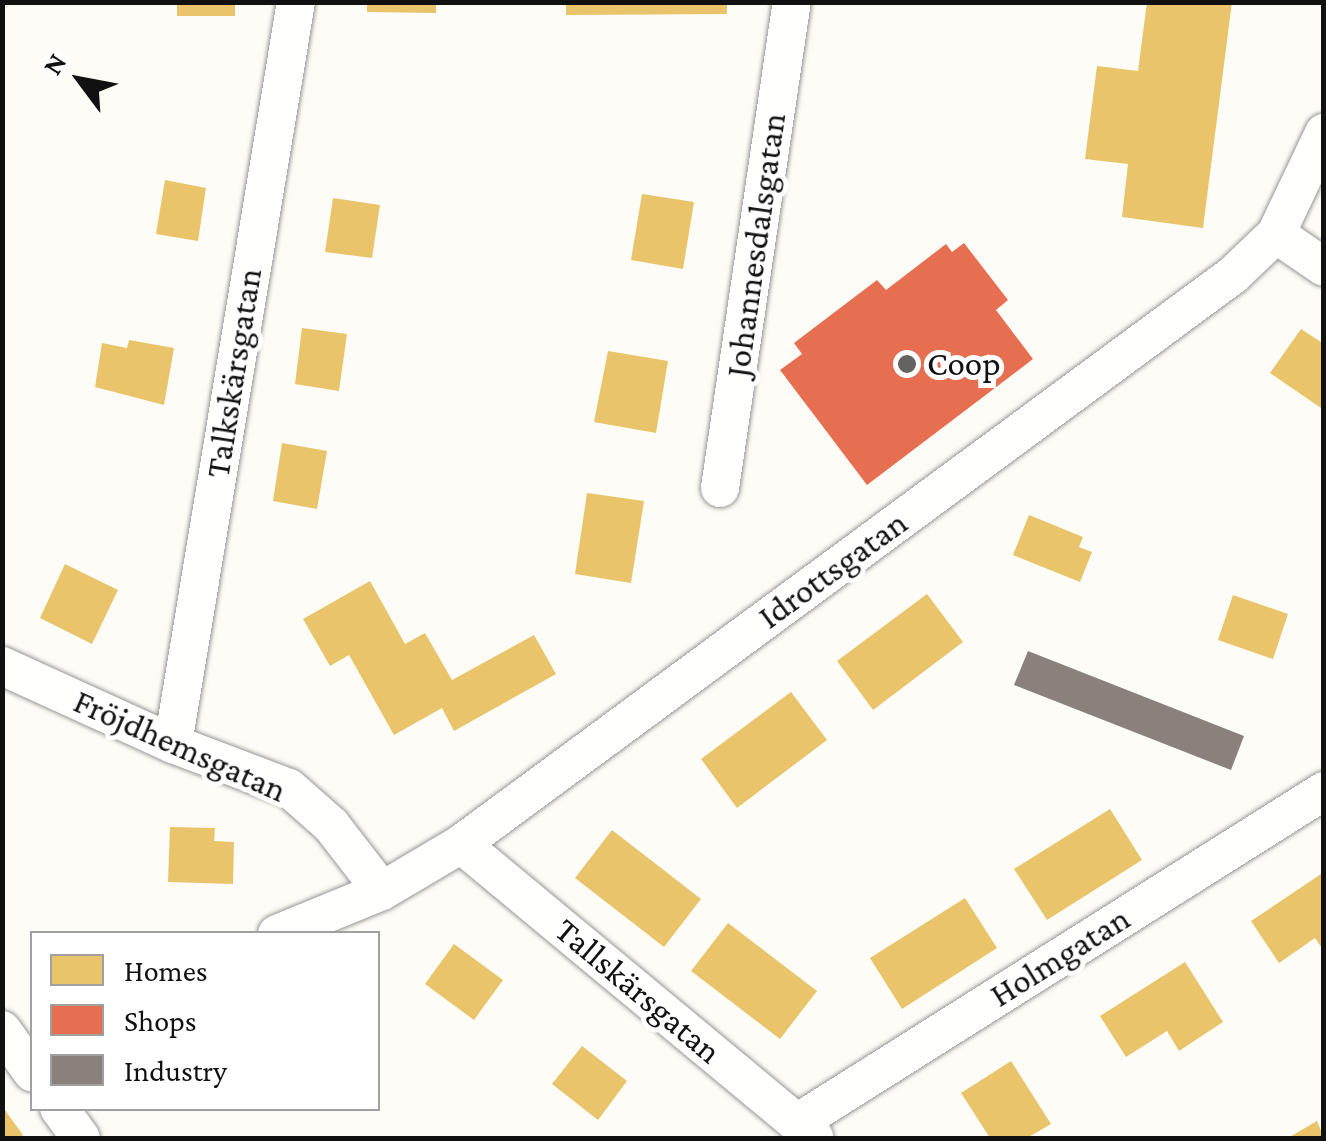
<!DOCTYPE html>
<html>
<head>
<meta charset="utf-8">
<style>
	body { margin:0 }
	#map { position:relative; width:1326px; height:1141px; overflow:hidden; background:#fdfcf7; font-family:"Crimson Pro",serif }
	div>[style] { position:absolute }
	.homes>* { inset:0; background:#e9c46a }
	.shops>* { inset:0; background:#e76f51 }
	.industry>* { inset:0; background:#8a817c }
	.roads { filter:drop-shadow(0 0 2px #979795) drop-shadow(0 0 2px #979795) }
	.minor>* { height:38px; margin:-19px; padding:0 19px; transform-origin:19px; border-radius:19px; background:#fffffe }
	.dots>* { width:28px; height:28px; translate:-50% -50%; box-sizing:border-box; border:5px solid #fff; border-radius:50% }
	span { translate:-50% -50%; white-space:nowrap; text-align:center; line-height:1.15; -webkit-text-stroke:10px #fff; paint-order:stroke }
	.street-label { font-size:35px; color:#111 }
	.poi-label { font-size:35px; color:#111 }
	.left { translate:0 -50%; text-align:left }
	.frame { position:absolute; inset:0; border:5px solid #111; pointer-events:none }
	.legend { position:absolute; left:30px; top:931px; width:350px; height:180px; box-sizing:border-box; background:#fff; border:2px solid #a0a0a0; margin:0; padding:12px 18px; list-style:none; font-size:30px; color:#111 }
	.legend li { display:flex; align-items:center; gap:20px; height:50px }
	.legend b { width:50px; border:2px solid #a0a0a0 }
	.north { position:absolute; left:30px; top:30px; width:100px; height:100px; -webkit-text-stroke:8px #fff; paint-order:stroke; rotate:302deg; font-size:28px; font-weight:700; line-height:40px; text-align:center; color:#111 }
	.north::after { content:''; display:block; margin:auto; width:35px; height:45px; background:#111; clip-path:polygon(50% 0,100% 100%,50% 72%,0 100%) }
</style>
</head>
<body>
<div id="map">
	<div class="homes">
		<div style="clip-path:polygon(177px 2px,235px 2px,235px 16px,177px 16px)"></div>
		<div style="clip-path:polygon(367px 2px,436px 2px,436px 13px,367px 12px)"></div>
		<div style="clip-path:polygon(566px 2px,727px 2px,727px 14px,566px 15px)"></div>
		<div style="clip-path:polygon(1147px 2px,1232px 2px,1203px 228px,1122px 217px,1128px 164px,1085px 159px,1097px 66px,1138px 71px)"></div>
		<div style="clip-path:polygon(165px 180px,206px 188px,198px 241px,156px 234px)"></div>
		<div style="clip-path:polygon(642px 194px,694px 202px,683px 269px,631px 260px)"></div>
		<div style="clip-path:polygon(333px 198px,380px 205px,372px 258px,325px 252px)"></div>
		<div style="clip-path:polygon(302px 328px,347px 334px,339px 391px,295px 384px)"></div>
		<div style="clip-path:polygon(1301px 329px,1324px 344px,1324px 410px,1270px 373px)"></div>
		<div style="clip-path:polygon(129px 340px,174px 348px,164px 405px,95px 387px,102px 343px,127px 348px)"></div>
		<div style="clip-path:polygon(608px 351px,668px 361px,656px 433px,594px 422px)"></div>
		<div style="clip-path:polygon(282px 443px,327px 451px,317px 509px,273px 501px)"></div>
		<div style="clip-path:polygon(587px 493px,644px 501px,631px 583px,575px 574px)"></div>
		<div style="clip-path:polygon(1029px 515px,1083px 537px,1079px 547px,1092px 552px,1080px 582px,1013px 555px)"></div>
		<div style="clip-path:polygon(65px 564px,118px 590px,92px 644px,40px 618px)"></div>
		<div style="clip-path:polygon(370px 581px,405px 644px,425px 633px,452px 680px,534px 635px,556px 674px,454px 731px,442px 708px,394px 735px,349px 655px,330px 666px,303px 619px)"></div>
		<div style="clip-path:polygon(927px 594px,963px 642px,873px 710px,837px 661px)"></div>
		<div style="clip-path:polygon(1233px 595px,1288px 614px,1273px 659px,1218px 640px)"></div>
		<div style="clip-path:polygon(791px 692px,827px 740px,737px 808px,701px 759px)"></div>
		<div style="clip-path:polygon(1110px 809px,1142px 860px,1047px 920px,1014px 869px)"></div>
		<div style="clip-path:polygon(170px 827px,215px 828px,214px 841px,234px 842px,233px 884px,168px 882px)"></div>
		<div style="clip-path:polygon(612px 830px,701px 899px,664px 947px,575px 878px)"></div>
		<div style="clip-path:polygon(1324px 872px,1324px 951px,1315px 938px,1279px 963px,1251px 921px)"></div>
		<div style="clip-path:polygon(965px 898px,997px 948px,902px 1009px,870px 958px)"></div>
		<div style="clip-path:polygon(728px 923px,817px 991px,780px 1039px,691px 971px)"></div>
		<div style="clip-path:polygon(454px 944px,503px 980px,474px 1020px,425px 984px)"></div>
		<div style="clip-path:polygon(1185px 962px,1223px 1022px,1179px 1051px,1167px 1031px,1126px 1057px,1100px 1016px)"></div>
		<div style="clip-path:polygon(582px 1046px,627px 1081px,598px 1120px,552px 1084px)"></div>
		<div style="clip-path:polygon(1011px 1061px,1051px 1124px,1027px 1138px,990px 1138px,961px 1093px)"></div>
		<div style="clip-path:polygon(2px 1106px,23px 1135px,18px 1138px,2px 1138px)"></div>
		<div style="clip-path:polygon(1317px 1121px,1324px 1138px,1288px 1138px)"></div>
	</div>
	<div class="shops">
		<div style="clip-path:polygon(964px 243px,1008px 300px,996px 310px,1033px 359px,867px 485px,780px 370px,802px 354px,794px 343px,877px 280px,886px 290px,946px 244px,952px 252px)"></div>
	</div>
	<div class="industry">
		<div style="clip-path:polygon(1028px 651px,1244px 736px,1231px 770px,1014px 685px)"></div>
	</div>
	<div class="roads">
		<div class="minor">
			<div style="left:1276px;top:234px;width:58px;rotate:34.5deg"></div>
			<div style="left:720px;top:488px;width:491px;rotate:-81.6deg"></div>
			<div style="left:2px;top:666px;width:188px;rotate:24.5deg"></div>
			<div style="left:173px;top:744px;width:124px;rotate:20.8deg"></div>
			<div style="left:289px;top:788px;width:56px;rotate:41.4deg"></div>
			<div style="left:331px;top:825px;width:83px;rotate:52.3deg"></div>
			<div style="left:173px;top:744px;width:752px;rotate:-80.59deg"></div>
			<div style="left:461px;top:844px;width:459px;rotate:39.7deg"></div>
			<div style="left:277px;top:934px;width:113px;rotate:-22.3deg"></div>
			<div style="left:382px;top:891px;width:92px;rotate:-30.7deg"></div>
			<div style="left:461px;top:844px;width:959px;rotate:-36.39deg"></div>
			<div style="left:1233px;top:275px;width:59px;rotate:-43.6deg"></div>
			<div style="left:1276px;top:234px;width:112px;rotate:-64.6deg"></div>
			<div style="left:2px;top:1030px;width:52px;rotate:54.5deg"></div>
			<div style="left:59px;top:1108px;width:37px;rotate:54deg"></div>
			<div style="left:797px;top:1123px;width:623px;rotate:-32.21deg"></div>
		</div>
	</div>
	<div class="dots">
		<div style="left:907px;top:364px;background:#646362"></div>
	</div>
	<div class="street-label">
		<span style="left:756px;top:245px;rotate:-82deg">Johannesdalsgatan</span>
		<span style="left:234px;top:373px;rotate:-81deg">Talkskärsgatan</span>
		<span style="left:833px;top:570px;rotate:-36deg">Idrottsgatan</span>
		<span style="left:180px;top:746px;rotate:24deg">Fröjdhemsgatan</span>
		<span style="left:1060px;top:957px;rotate:-32deg">Holmgatan</span>
		<span style="left:638px;top:991px;rotate:40deg">Tallskärsgatan</span>
	</div>
	<div class="poi-label">
		<span class="left" style="left:927px;top:364px">Coop</span>
	</div>
	<div class="frame"></div>
	<ul class="legend">
	<li><b style="height:28px;background:#e9c46a"></b>Homes</li>
	<li><b style="height:28px;background:#e76f51"></b>Shops</li>
	<li><b style="height:28px;background:#8a817c"></b>Industry</li>
	</ul>
	<div class="north">N</div>
</div>
</body>
</html>
